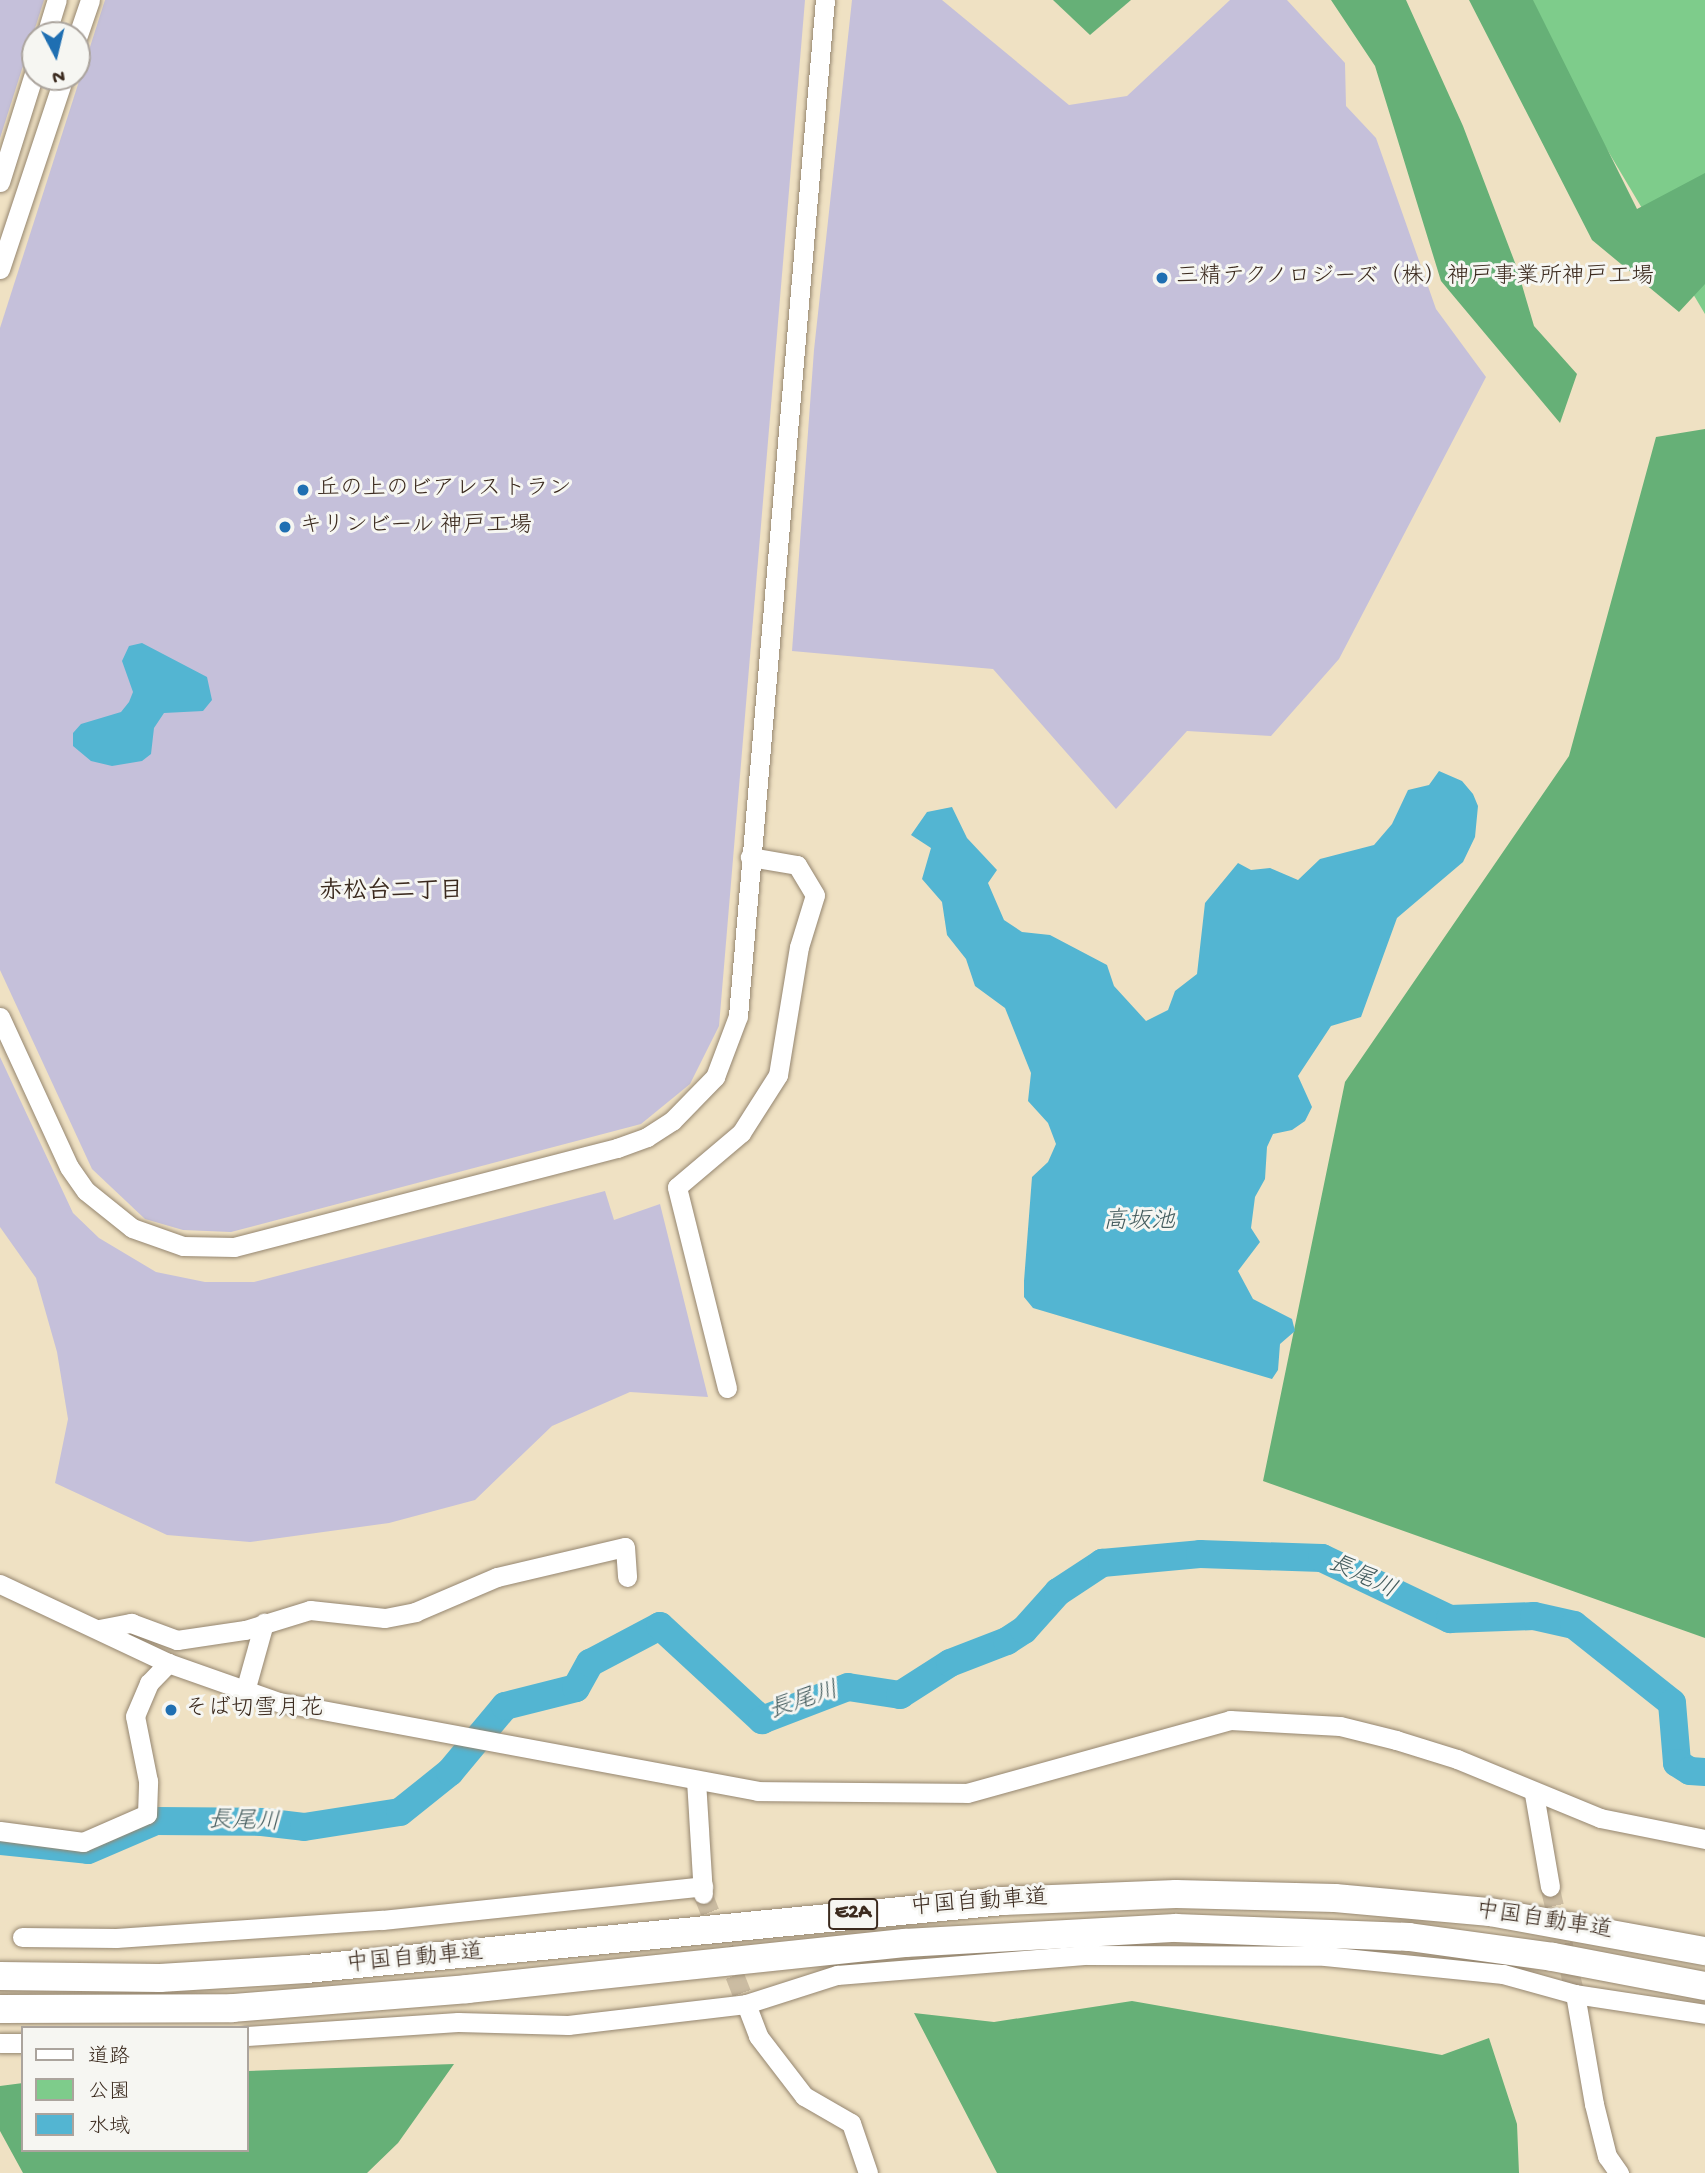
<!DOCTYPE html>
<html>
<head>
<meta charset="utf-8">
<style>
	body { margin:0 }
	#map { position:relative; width:1705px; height:2173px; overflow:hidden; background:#efe1c3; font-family:"Gochi Hand","Klee One",sans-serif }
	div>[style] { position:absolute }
	.industrial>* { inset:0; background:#c5c0da }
	.green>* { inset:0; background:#7ecc8b }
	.forest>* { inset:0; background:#66b077 }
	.water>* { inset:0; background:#53b5d2 }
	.river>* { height:28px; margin:-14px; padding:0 14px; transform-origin:14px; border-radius:14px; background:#53b5d2 }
	.minor-tunnel>* { height:19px; margin-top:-9.5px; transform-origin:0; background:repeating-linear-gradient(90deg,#cbbca2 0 19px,transparent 0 29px) }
	.roads { filter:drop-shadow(0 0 2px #958670) drop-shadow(0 0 2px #958670) }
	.minor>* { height:19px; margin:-9.5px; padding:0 9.5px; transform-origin:9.5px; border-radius:9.5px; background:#fff }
	.highway>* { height:28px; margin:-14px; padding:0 14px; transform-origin:14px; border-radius:14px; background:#fff }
	.dots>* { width:19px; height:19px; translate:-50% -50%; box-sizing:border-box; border:4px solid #f6f6f2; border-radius:50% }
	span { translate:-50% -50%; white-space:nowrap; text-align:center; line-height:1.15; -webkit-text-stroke:6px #f6f6f2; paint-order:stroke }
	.shield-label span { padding:2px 5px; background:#f6f6f2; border:2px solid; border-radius:5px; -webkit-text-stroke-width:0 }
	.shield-label { font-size:21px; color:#3b2a1e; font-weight:700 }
	.poi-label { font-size:23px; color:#3b2a1e }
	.left { translate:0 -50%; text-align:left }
	.street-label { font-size:23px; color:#3b2a1e }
	.neighbourhood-label { font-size:24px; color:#3b2a1e; font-weight:700 }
	.water-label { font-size:24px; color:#435b5d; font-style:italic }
	.legend { position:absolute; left:21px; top:2026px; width:228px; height:126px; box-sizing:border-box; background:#f6f6f2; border:2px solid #aba49d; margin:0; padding:9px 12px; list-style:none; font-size:21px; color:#3b2a1e }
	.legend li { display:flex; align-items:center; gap:14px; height:35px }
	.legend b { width:35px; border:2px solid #aba49d }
	.north { position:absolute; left:21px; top:21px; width:70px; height:70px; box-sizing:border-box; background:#f6f6f2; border:2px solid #aba49d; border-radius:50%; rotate:173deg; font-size:19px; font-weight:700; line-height:28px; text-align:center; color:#3b2a1e }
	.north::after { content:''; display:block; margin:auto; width:24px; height:32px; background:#1f6fb2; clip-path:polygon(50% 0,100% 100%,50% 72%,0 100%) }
</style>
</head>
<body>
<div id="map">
	<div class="industrial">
		<div style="clip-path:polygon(0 0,44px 0,0 138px)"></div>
		<div style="clip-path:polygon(105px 0,805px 0,719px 1026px,690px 1084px,641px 1124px,231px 1232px,183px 1230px,145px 1219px,92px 1169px,0 970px,0 328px)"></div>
		<div style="clip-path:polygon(852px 0,942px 0,1069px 105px,1127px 96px,1230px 0,1287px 0,1345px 63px,1346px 106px,1376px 138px,1436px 309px,1486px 377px,1339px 659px,1271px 736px,1187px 731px,1116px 809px,993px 669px,792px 651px,814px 350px)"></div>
		<div style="clip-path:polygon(0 1057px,73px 1213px,99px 1238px,156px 1272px,205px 1282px,254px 1282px,605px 1191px,614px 1220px,660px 1204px,708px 1397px,630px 1392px,552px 1426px,475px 1500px,389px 1523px,250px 1542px,167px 1535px,55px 1483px,68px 1419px,57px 1352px,36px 1278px,0 1227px)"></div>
	</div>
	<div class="green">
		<div style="clip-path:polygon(1518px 0,1705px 0,1705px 314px)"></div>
	</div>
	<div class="forest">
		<div style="clip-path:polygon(1053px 0,1131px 0,1090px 35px)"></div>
		<div style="clip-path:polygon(1331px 0,1406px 0,1463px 126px,1517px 268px,1534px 326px,1577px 374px,1560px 423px,1441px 281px,1375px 66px)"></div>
		<div style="clip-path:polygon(1469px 0,1533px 0,1637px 209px,1705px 173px,1705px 284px,1679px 312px,1592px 240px)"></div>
		<div style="clip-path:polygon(1705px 429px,1705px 1638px,1263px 1481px,1345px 1082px,1569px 756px,1656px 437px)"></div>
		<div style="clip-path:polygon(1132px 2001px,1442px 2055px,1489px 2038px,1517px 2124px,1519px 2173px,997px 2173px,914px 2013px,994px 2022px)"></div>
		<div style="clip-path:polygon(454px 2064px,398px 2143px,367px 2173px,23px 2173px,0 2131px,0 2086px,23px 2083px,23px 2150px,247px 2150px,247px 2071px)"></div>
	</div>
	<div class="water">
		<div style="clip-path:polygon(142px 643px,207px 677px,212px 700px,203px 711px,164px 713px,154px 728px,151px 754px,142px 761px,112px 766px,91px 761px,73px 746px,73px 733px,81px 724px,121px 712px,129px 702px,133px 692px,122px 661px,129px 646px)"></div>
		<div style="clip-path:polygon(1439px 771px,1462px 781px,1473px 794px,1478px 806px,1475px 837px,1463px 862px,1397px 918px,1361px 1017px,1331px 1026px,1298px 1076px,1312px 1107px,1305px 1121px,1292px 1130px,1273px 1134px,1267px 1147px,1265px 1179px,1255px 1197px,1251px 1228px,1260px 1242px,1238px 1271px,1253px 1299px,1292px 1319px,1295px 1331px,1280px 1344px,1278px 1370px,1272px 1379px,1033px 1308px,1024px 1297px,1024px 1281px,1032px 1177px,1048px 1162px,1056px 1144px,1048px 1123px,1028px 1101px,1031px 1073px,1005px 1008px,975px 986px,966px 959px,947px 935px,942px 902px,922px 879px,931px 848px,911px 835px,927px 812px,952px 807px,967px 838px,997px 870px,988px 883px,1004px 920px,1022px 932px,1050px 935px,1107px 965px,1114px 986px,1146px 1021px,1168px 1010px,1175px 991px,1197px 974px,1205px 903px,1238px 863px,1251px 870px,1270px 868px,1298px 880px,1320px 859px,1374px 845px,1392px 824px,1408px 790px,1429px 785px)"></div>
	</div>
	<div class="river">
		<div style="left:0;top:1841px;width:88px;rotate:5.8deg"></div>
		<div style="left:88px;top:1850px;width:74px;rotate:-23.1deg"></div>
		<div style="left:156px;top:1821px;width:106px;rotate:0.5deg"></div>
		<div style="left:262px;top:1822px;width:42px;rotate:6.8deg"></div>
		<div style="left:304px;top:1827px;width:97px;rotate:-8.9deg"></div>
		<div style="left:400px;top:1812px;width:64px;rotate:-38.7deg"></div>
		<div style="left:450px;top:1772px;width:86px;rotate:-50.2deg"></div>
		<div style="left:505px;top:1706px;width:73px;rotate:-14.2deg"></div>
		<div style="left:576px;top:1688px;width:29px;rotate:-61deg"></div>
		<div style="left:590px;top:1663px;width:79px;rotate:-27.9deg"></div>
		<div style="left:660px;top:1626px;width:139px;rotate:42.7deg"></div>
		<div style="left:762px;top:1720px;width:92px;rotate:-21deg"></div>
		<div style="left:848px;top:1687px;width:53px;rotate:8.7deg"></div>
		<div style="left:900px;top:1695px;width:59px;rotate:-32.6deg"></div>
		<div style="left:950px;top:1663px;width:61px;rotate:-21.1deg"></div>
		<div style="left:1007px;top:1641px;width:20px;rotate:-33deg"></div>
		<div style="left:1024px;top:1630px;width:51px;rotate:-48.2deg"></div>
		<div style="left:1058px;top:1592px;width:53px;rotate:-33.4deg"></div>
		<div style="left:1102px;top:1563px;width:98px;rotate:-5.2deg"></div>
		<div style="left:1200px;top:1554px;width:122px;rotate:1.9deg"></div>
		<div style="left:1322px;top:1558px;width:142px;rotate:25.5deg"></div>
		<div style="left:1450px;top:1619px;width:84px;rotate:-2deg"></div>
		<div style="left:1534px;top:1616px;width:41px;rotate:12.7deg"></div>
		<div style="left:1574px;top:1625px;width:125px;rotate:38.5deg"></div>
		<div style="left:1672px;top:1703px;width:60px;rotate:85.2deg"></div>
		<div style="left:1677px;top:1763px;width:15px;rotate:32deg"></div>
		<div style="left:1690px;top:1771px;width:15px;rotate:4deg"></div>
	</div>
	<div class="minor-tunnel">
		<div style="left:1550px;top:1887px;width:110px;rotate:76.8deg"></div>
		<div style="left:703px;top:1894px;width:118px;rotate:68.6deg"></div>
	</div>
	<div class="roads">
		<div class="minor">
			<div style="left:46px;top:35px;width:37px;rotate:-73deg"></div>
			<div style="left:77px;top:38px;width:40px;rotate:-71.1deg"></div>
			<div style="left:0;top:182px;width:117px;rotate:-72.6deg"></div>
			<div style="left:0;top:269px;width:202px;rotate:-71.6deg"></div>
			<div style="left:0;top:1017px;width:165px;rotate:65.3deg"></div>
			<div style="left:69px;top:1167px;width:29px;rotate:55deg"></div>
			<div style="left:86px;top:1191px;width:59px;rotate:38.8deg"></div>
			<div style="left:132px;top:1228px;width:54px;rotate:19.4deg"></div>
			<div style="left:183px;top:1246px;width:51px;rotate:1.1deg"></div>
			<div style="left:234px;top:1247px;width:396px;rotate:-14.5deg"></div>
			<div style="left:617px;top:1148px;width:32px;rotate:-20deg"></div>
			<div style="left:647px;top:1137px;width:30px;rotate:-33deg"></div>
			<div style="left:672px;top:1121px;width:62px;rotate:-45.7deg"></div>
			<div style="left:715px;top:1077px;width:65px;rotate:-69.3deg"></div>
			<div style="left:738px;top:1016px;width:1020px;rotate:-85.11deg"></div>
			<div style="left:727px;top:1388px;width:207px;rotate:-104deg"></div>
			<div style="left:677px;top:1187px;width:84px;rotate:-40.2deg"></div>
			<div style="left:741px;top:1133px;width:69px;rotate:-57.5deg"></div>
			<div style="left:778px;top:1075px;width:130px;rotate:-80.7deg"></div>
			<div style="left:799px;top:947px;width:54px;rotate:-72.9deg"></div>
			<div style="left:815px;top:895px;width:35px;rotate:-121deg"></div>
			<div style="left:797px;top:865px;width:48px;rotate:-170.3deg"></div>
			<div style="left:0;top:1584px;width:186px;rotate:25.2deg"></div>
			<div style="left:168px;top:1663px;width:118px;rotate:19.4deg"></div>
			<div style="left:279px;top:1702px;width:486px;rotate:10.5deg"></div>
			<div style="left:757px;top:1791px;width:210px;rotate:0.5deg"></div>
			<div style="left:967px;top:1793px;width:273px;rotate:-15.5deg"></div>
			<div style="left:1230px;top:1720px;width:110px;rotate:3.1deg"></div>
			<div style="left:1340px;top:1726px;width:58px;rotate:14deg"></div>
			<div style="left:1396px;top:1740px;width:64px;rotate:17.3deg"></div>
			<div style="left:1457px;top:1759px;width:155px;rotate:22.4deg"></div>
			<div style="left:1600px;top:1818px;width:107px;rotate:11.3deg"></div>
			<div style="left:99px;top:1629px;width:33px;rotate:-11deg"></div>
			<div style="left:131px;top:1623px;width:49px;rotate:20.3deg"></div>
			<div style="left:177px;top:1640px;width:69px;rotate:-8.4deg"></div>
			<div style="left:245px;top:1630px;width:68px;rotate:-17.1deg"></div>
			<div style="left:310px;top:1610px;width:75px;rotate:6.1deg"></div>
			<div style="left:385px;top:1618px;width:31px;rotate:-11deg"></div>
			<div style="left:415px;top:1612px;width:89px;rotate:-23.1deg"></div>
			<div style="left:497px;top:1577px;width:131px;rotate:-13.2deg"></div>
			<div style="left:625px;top:1547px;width:30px;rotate:86deg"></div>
			<div style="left:245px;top:1691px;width:71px;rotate:-74.4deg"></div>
			<div style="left:696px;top:1780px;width:114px;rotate:86.5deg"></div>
			<div style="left:1534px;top:1794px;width:94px;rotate:80.2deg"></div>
			<div style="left:0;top:1831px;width:84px;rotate:7.5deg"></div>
			<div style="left:83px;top:1842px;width:70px;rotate:-23.6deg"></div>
			<div style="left:147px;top:1814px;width:33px;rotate:-88deg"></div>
			<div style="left:148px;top:1781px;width:66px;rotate:-101.3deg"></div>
			<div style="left:135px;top:1716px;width:36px;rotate:-67deg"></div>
			<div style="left:149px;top:1683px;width:28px;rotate:-46deg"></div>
			<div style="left:22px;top:1937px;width:94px;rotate:0.6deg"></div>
			<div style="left:116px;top:1938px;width:267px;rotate:-3.9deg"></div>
			<div style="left:382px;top:1920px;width:323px;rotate:-6deg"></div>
			<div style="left:1575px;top:1994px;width:112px;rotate:80.2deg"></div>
			<div style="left:1594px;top:2104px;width:54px;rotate:76deg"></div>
			<div style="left:1607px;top:2156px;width:21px;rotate:55deg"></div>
			<div style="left:746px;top:2004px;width:34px;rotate:69deg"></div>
			<div style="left:758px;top:2036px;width:76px;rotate:52.5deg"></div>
			<div style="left:804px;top:2096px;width:54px;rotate:29.9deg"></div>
			<div style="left:851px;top:2123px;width:53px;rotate:71.2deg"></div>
			<div style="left:247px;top:2036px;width:211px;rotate:-3.8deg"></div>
			<div style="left:458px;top:2022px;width:110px;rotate:1.6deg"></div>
			<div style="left:568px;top:2025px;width:179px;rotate:-6.7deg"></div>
			<div style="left:746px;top:2004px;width:96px;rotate:-17.7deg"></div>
			<div style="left:837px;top:1975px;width:251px;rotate:-4.6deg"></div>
			<div style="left:1087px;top:1955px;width:238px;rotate:0.2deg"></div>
			<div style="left:1325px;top:1956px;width:179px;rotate:5.8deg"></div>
			<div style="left:1503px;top:1974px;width:75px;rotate:15.5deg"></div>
			<div style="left:1575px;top:1994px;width:132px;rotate:8.7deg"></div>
			<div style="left:0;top:2043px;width:23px"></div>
		</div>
		<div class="highway">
			<div style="left:0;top:1976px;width:160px;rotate:0.7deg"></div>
			<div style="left:160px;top:1978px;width:146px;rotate:-3.5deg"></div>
			<div style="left:306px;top:1969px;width:700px;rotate:-5.57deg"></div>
			<div style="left:1003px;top:1901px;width:173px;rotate:-2.3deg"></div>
			<div style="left:1176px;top:1894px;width:159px;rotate:1.4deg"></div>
			<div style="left:1335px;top:1898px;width:156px;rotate:5.2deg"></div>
			<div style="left:1490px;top:1912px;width:219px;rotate:10.3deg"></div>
			<div style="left:0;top:2009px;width:233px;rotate:-0.2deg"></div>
			<div style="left:233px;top:2008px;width:235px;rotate:-4.6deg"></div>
			<div style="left:467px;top:1989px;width:440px;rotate:-6deg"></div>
			<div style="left:905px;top:1943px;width:271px;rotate:-3.2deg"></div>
			<div style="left:1176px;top:1928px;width:233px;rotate:2.2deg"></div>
			<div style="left:1409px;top:1937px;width:145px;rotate:7.9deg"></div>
			<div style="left:1553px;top:1957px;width:155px;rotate:10.8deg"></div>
		</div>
	</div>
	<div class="dots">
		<div style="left:1162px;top:278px;background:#1f6fb2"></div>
		<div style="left:303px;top:490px;background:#1f6fb2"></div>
		<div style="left:285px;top:527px;background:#1f6fb2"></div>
		<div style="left:171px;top:1710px;background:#1f6fb2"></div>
	</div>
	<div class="shield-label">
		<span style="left:853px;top:1914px">E2A</span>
	</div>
	<div class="poi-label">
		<span class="left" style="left:1176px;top:278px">三精テクノロジーズ（株）神戸事業所神戸工場</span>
		<span class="left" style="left:317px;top:490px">丘の上のビアレストラン</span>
		<span class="left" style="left:299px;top:527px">キリンビール 神戸工場</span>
		<span class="left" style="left:185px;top:1710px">そば切雪月花</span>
	</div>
	<div class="street-label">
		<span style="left:979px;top:1904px;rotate:-4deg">中国自動車道</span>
		<span style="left:1544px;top:1922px;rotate:9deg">中国自動車道</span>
		<span style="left:415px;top:1960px;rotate:-5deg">中国自動車道</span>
	</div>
	<div class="neighbourhood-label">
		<span style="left:391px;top:893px">赤松台二丁目</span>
	</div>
	<div class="water-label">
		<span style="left:1139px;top:1223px">高坂池</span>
		<span style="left:1362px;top:1578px;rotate:25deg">長尾川</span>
		<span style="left:804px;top:1702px;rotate:-18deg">長尾川</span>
		<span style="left:244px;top:1823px;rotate:2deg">長尾川</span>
	</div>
	<ul class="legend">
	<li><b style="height:9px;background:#fff"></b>道路</li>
	<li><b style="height:19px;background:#7ecc8b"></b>公園</li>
	<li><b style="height:19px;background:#53b5d2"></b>水域</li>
	</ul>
	<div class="north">N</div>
</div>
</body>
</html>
